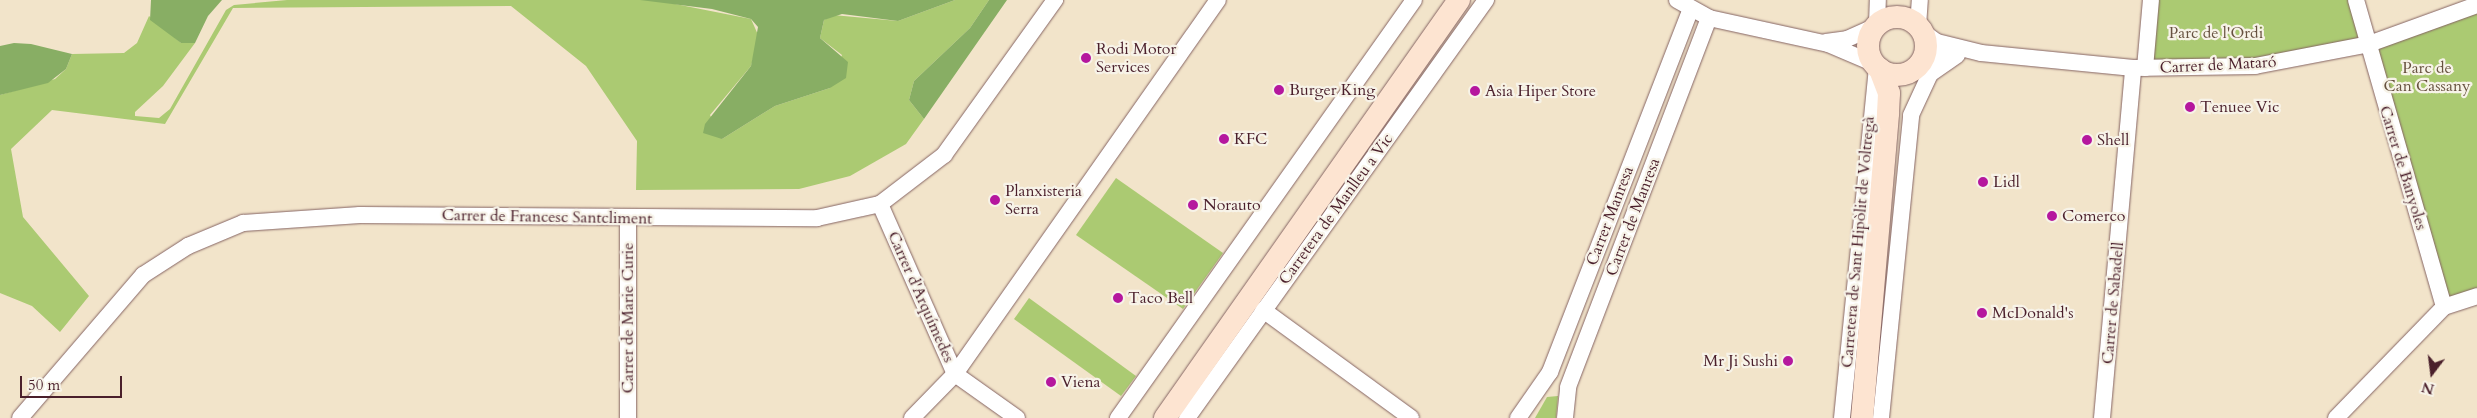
<!DOCTYPE html>
<html>
<head>
<meta charset="utf-8">
<style>
	body { margin:0 }
	#map { position:relative; width:2477px; height:418px; overflow:hidden; background:#f2e4ca; font-family:Cardo,serif }
	div>[style] { position:absolute }
	.green>* { inset:0; background:#abca72 }
	.forest>* { inset:0; background:#88ae64 }
	.roads { filter:drop-shadow(0 0 1px #856463) drop-shadow(0 0 1px #856463) }
	.street>* { height:16px; margin:-8px; padding:0 8px; transform-origin:8px; border-radius:8px; background:#fff }
	.secondary>* { height:22px; margin:-11px; padding:0 11px; transform-origin:11px; border-radius:11px; background:#fde4d1 }
	.secondary>.ring { margin:-11px; padding:0; box-sizing:content-box; background:none; border:22px solid #fde4d1; border-radius:50% }
	.dots>* { width:14px; height:14px; translate:-50% -50%; box-sizing:border-box; border:2px solid #f7f3e8; border-radius:50% }
	span { translate:-50% -50%; white-space:nowrap; text-align:center; line-height:1.15; -webkit-text-stroke:4.5px #f7f3e8; paint-order:stroke }
	.park-label { font-size:16px; color:#675240 }
	.poi-label { font-size:16px; color:#4a1f2b }
	.left { translate:0 -50%; text-align:left }
	.right { translate:-100% -50%; text-align:right }
	.street-label { font-size:16px; color:#4a1f2b }
	.north { position:absolute; left:2407px; top:348px; width:50px; height:50px; -webkit-text-stroke:4px #f7f3e8; paint-order:stroke; rotate:195deg; font-size:14px; font-weight:700; line-height:20px; text-align:center; color:#4a1f2b }
	.north::after { content:''; display:block; margin:auto; width:18px; height:22px; background:#4a1f2b; clip-path:polygon(50% 0,100% 100%,50% 72%,0 100%) }
	.scale { position:absolute; left:20px; top:376px; width:102px; height:22px; box-sizing:border-box; border:2px solid #4a1f2b; border-top:0; padding-left:6px; font-size:15px; line-height:18px; white-space:nowrap; color:#4a1f2b; -webkit-text-stroke:4px #f7f3e8; paint-order:stroke }
</style>
</head>
<body>
<div id="map">
	<div class="green">
		<div style="clip-path:polygon(287px 0,655px 0,751px 19px,759px 37px,751px 66px,710px 115px,722px 139px,775px 106px,830px 88px,842px 55px,820px 38px,824px 20px,833px 15px,898px 21px,955px 0,989px 0,970px 28px,914px 81px,909px 100px,924px 119px,906px 144px,850px 176px,799px 189px,636px 190px,637px 141px,586px 66px,511px 6px,233px 8px,165px 124px,52px 110px,11px 149px,23px 217px,89px 296px,60px 332px,32px 306px,0 293px,0 95px,55px 79px,66px 69px,72px 54px,124px 53px,137px 43px,149px 16px,181px 43px,195px 43px,163px 86px,135px 112px,135px 116px,159px 118px,170px 109px,226px 10px,234px 5px)"></div>
		<div style="clip-path:polygon(2151px 0,2356px 0,2369px 44px,2477px 5px,2477px 296px,2444px 307px,2369px 44px,2326px 56px,2145px 68px)"></div>
		<div style="clip-path:polygon(1116px 178px,1223px 253px,1183px 309px,1076px 235px)"></div>
		<div style="clip-path:polygon(1029px 298px,1136px 376px,1121px 396px,1014px 319px)"></div>
		<div style="clip-path:polygon(1558px 396px,1556px 418px,1535px 418px,1547px 397px)"></div>
	</div>
	<div class="forest">
		<div style="clip-path:polygon(151px 0,222px 0,208px 16px,195px 43px,181px 43px,150px 20px)"></div>
		<div style="clip-path:polygon(640px 0,955px 0,898px 21px,842px 14px,824px 20px,820px 38px,848px 62px,846px 78px,830px 88px,775px 106px,722px 139px,703px 133px,705px 124px,751px 66px,758px 27px,751px 19px,712px 9px)"></div>
		<div style="clip-path:polygon(989px 0,1007px 0,924px 119px,909px 100px,914px 81px,970px 28px)"></div>
		<div style="clip-path:polygon(14px 43px,31px 44px,72px 54px,66px 69px,48px 83px,0 95px,0 46px)"></div>
	</div>
	<div class="roads">
		<div class="street">
			<div style="left:1677px;top:0;width:37px;rotate:29deg"></div>
			<div style="left:1709px;top:18px;width:122px;rotate:12.3deg"></div>
			<div style="left:1828px;top:44px;width:51px;rotate:23.1deg"></div>
			<div style="left:2356px;top:0;width:319px;rotate:74deg"></div>
			<div style="left:1877px;top:24px;width:24px;rotate:-88deg"></div>
			<div style="left:1918px;top:26px;width:26px;rotate:-86deg"></div>
			<div style="left:1923px;top:32px;width:17px;rotate:36deg"></div>
			<div style="left:1937px;top:42px;width:45px;rotate:14deg"></div>
			<div style="left:1981px;top:53px;width:153px;rotate:5.6deg"></div>
			<div style="left:2133px;top:68px;width:122px;rotate:-0.9deg"></div>
			<div style="left:2255px;top:66px;width:116px;rotate:-10.9deg"></div>
			<div style="left:2369px;top:44px;width:115px;rotate:-19.9deg"></div>
			<div style="left:1826px;top:42px;width:21px;rotate:-8deg"></div>
			<div style="left:1847px;top:39px;width:30px;rotate:-24deg"></div>
			<div style="left:1922px;top:60px;width:29px;rotate:-10deg"></div>
			<div style="left:2145px;top:68px;width:68px;rotate:-85deg"></div>
			<div style="left:880px;top:204px;width:186px;rotate:66.2deg"></div>
			<div style="left:955px;top:374px;width:76px;rotate:35.4deg"></div>
			<div style="left:1263px;top:310px;width:183px;rotate:36.1deg"></div>
			<div style="left:20px;top:418px;width:189px;rotate:-49.3deg"></div>
			<div style="left:143px;top:275px;width:54px;rotate:-32.8deg"></div>
			<div style="left:188px;top:246px;width:60px;rotate:-22.7deg"></div>
			<div style="left:243px;top:223px;width:117px;rotate:-3.9deg"></div>
			<div style="left:360px;top:215px;width:457px;rotate:0.4deg"></div>
			<div style="left:817px;top:218px;width:65px;rotate:-12.5deg"></div>
			<div style="left:880px;top:204px;width:81px;rotate:-37.4deg"></div>
			<div style="left:944px;top:155px;width:191px;rotate:-54.4deg"></div>
			<div style="left:628px;top:418px;width:200px;rotate:-90deg"></div>
			<div style="left:912px;top:418px;width:62px;rotate:-45.7deg"></div>
			<div style="left:955px;top:374px;width:457px;rotate:-54.9deg"></div>
			<div style="left:1118px;top:418px;width:512px;rotate:-54.7deg"></div>
			<div style="left:1187px;top:418px;width:514px;rotate:-54.42deg"></div>
			<div style="left:1518px;top:418px;width:56px;rotate:-55.2deg"></div>
			<div style="left:1550px;top:372px;width:390px;rotate:-68.8deg"></div>
			<div style="left:1565px;top:418px;width:31px;rotate:-84deg"></div>
			<div style="left:1568px;top:387px;width:395px;rotate:-69.1deg"></div>
			<div style="left:1842px;top:418px;width:354px;rotate:-84.3deg"></div>
			<div style="left:1881px;top:418px;width:304px;rotate:-84.3deg"></div>
			<div style="left:1911px;top:115px;width:45px;rotate:-65.1deg"></div>
			<div style="left:1930px;top:74px;width:33px;rotate:-35deg"></div>
			<div style="left:2102px;top:418px;width:351px;rotate:-84.9deg"></div>
			<div style="left:2336px;top:418px;width:155px;rotate:-45.8deg"></div>
			<div style="left:2444px;top:307px;width:35px;rotate:-18deg"></div>
		</div>
		<div class="secondary">
			<div class="ring" style="left:1868px;top:17px;width:36px;height:36px"></div>
			<div style="left:1165px;top:418px;width:511px;rotate:-54.88deg"></div>
			<div style="left:1862px;top:418px;width:306px;rotate:-85.1deg"></div>
			<div style="left:1888px;top:113px;width:20px;rotate:-87deg"></div>
			<div style="left:1889px;top:93px;width:26px;rotate:-111deg"></div>
		</div>
	</div>
	<div class="dots">
		<div style="left:1086px;top:58px;background:#b5179e"></div>
		<div style="left:1279px;top:90px;background:#b5179e"></div>
		<div style="left:1475px;top:91px;background:#b5179e"></div>
		<div style="left:2190px;top:107px;background:#b5179e"></div>
		<div style="left:1224px;top:139px;background:#b5179e"></div>
		<div style="left:2087px;top:140px;background:#b5179e"></div>
		<div style="left:1983px;top:182px;background:#b5179e"></div>
		<div style="left:995px;top:200px;background:#b5179e"></div>
		<div style="left:1193px;top:205px;background:#b5179e"></div>
		<div style="left:2052px;top:216px;background:#b5179e"></div>
		<div style="left:1118px;top:298px;background:#b5179e"></div>
		<div style="left:1982px;top:313px;background:#b5179e"></div>
		<div style="left:1788px;top:361px;background:#b5179e"></div>
		<div style="left:1051px;top:382px;background:#b5179e"></div>
	</div>
	<div class="park-label">
		<span style="left:2216px;top:33px">Parc de l'Ordi</span>
		<span style="left:2427px;top:77px">Parc de<br>Can Cassany</span>
	</div>
	<div class="poi-label">
		<span class="left" style="left:1096px;top:58px">Rodi Motor<br>Services</span>
		<span class="left" style="left:1289px;top:90px">Burger King</span>
		<span class="left" style="left:1485px;top:91px">Asia Hiper Store</span>
		<span class="left" style="left:2200px;top:107px">Tenuee Vic</span>
		<span class="left" style="left:1234px;top:139px">KFC</span>
		<span class="left" style="left:2097px;top:140px">Shell</span>
		<span class="left" style="left:1993px;top:182px">Lidl</span>
		<span class="left" style="left:1005px;top:200px">Planxisteria<br>Serra</span>
		<span class="left" style="left:1203px;top:205px">Norauto</span>
		<span class="left" style="left:2062px;top:216px">Comerco</span>
		<span class="left" style="left:1128px;top:298px">Taco Bell</span>
		<span class="left" style="left:1992px;top:313px">McDonald's</span>
		<span class="right" style="left:1778px;top:361px">Mr Ji Sushi</span>
		<span class="left" style="left:1061px;top:382px">Viena</span>
	</div>
	<div class="street-label">
		<span style="left:2218px;top:65px;rotate:-3deg">Carrer de Mataró</span>
		<span style="left:2403px;top:168px;rotate:73deg">Carrer de Banyoles</span>
		<span style="left:1336px;top:209px;rotate:-54deg">Carretera de Manlleu a Vic</span>
		<span style="left:1610px;top:216px;rotate:-69deg">Carrer Manresa</span>
		<span style="left:547px;top:217px;rotate:1deg">Carrer de Francesc Santcliment</span>
		<span style="left:1633px;top:217px;rotate:-69deg">Carrer de Manresa</span>
		<span style="left:1858px;top:242px;rotate:-85deg">Carretera de Sant Hipòlit de Voltregà</span>
		<span style="left:921px;top:297px;rotate:66deg">Carrer d'Arquímedes</span>
		<span style="left:2113px;top:303px;rotate:-85deg">Carrer de Sabadell</span>
		<span style="left:628px;top:318px;rotate:-90deg">Carrer de Marie Curie</span>
	</div>
	<div class="north">N</div>
	<div class="scale">50 m</div>
</div>
</body>
</html>
